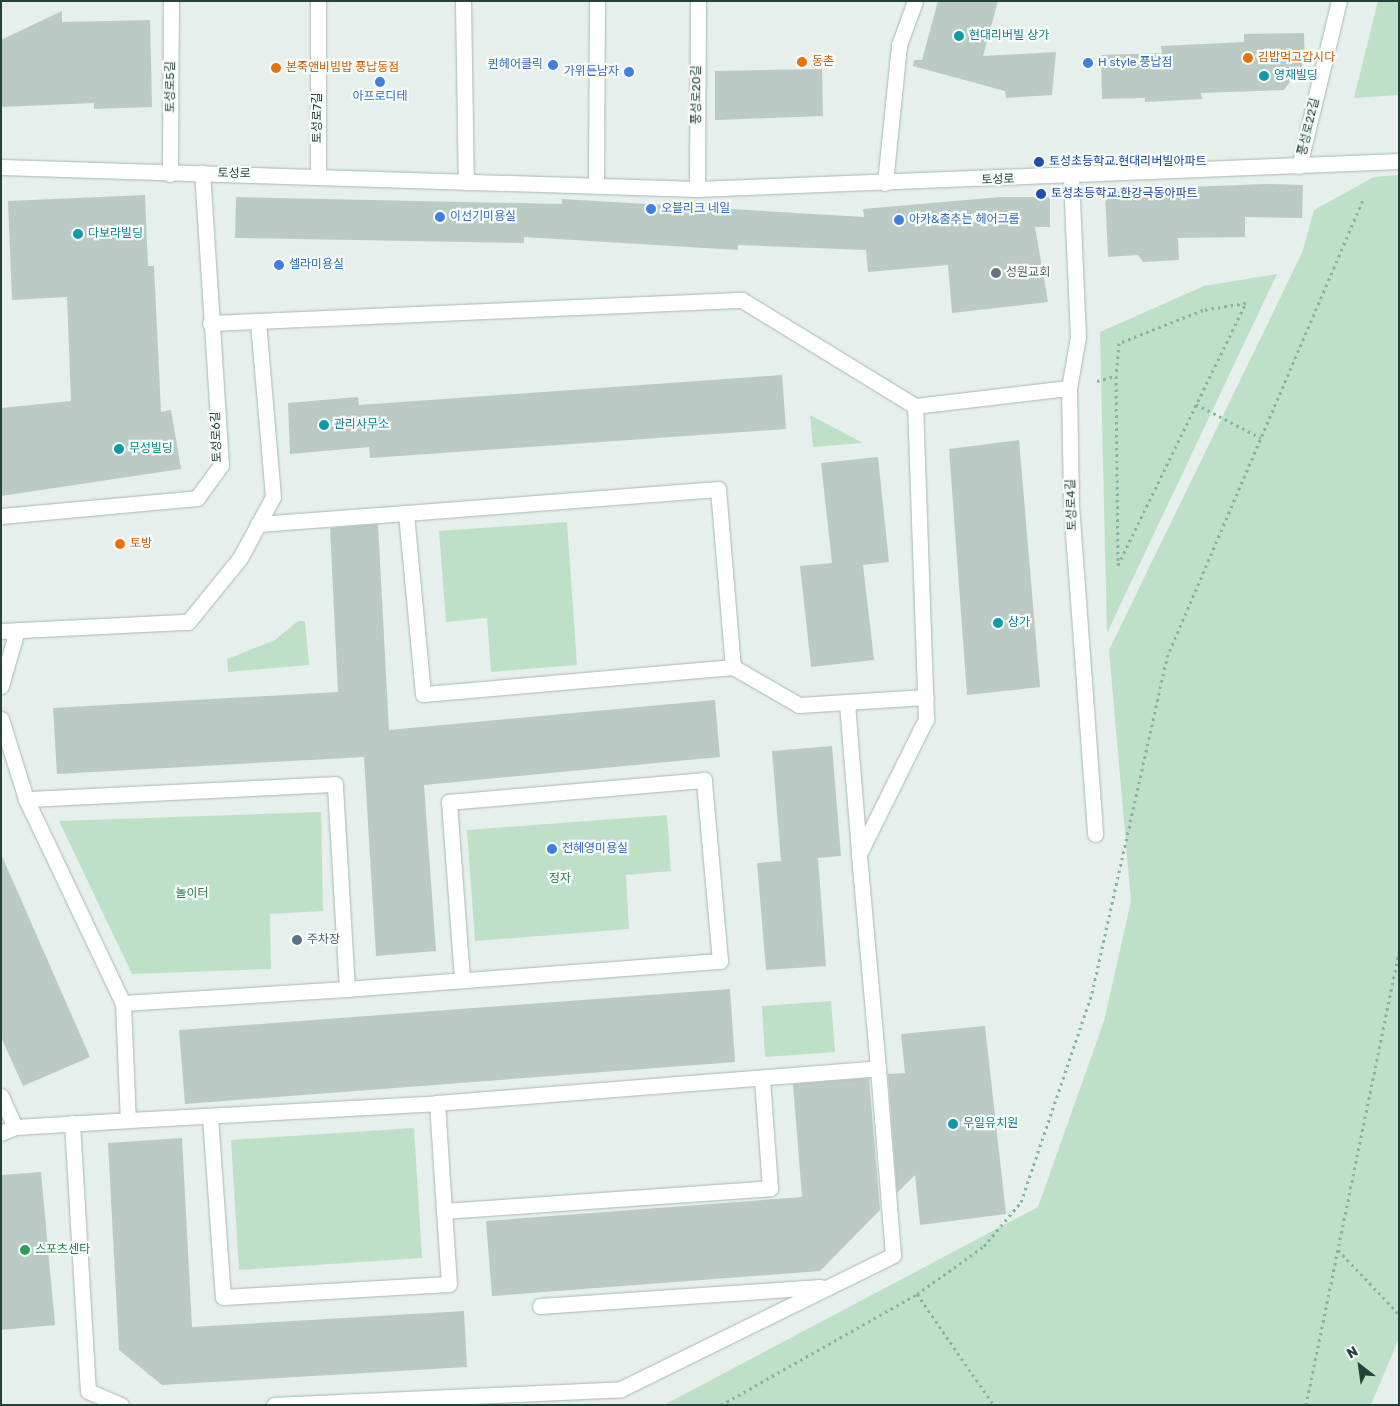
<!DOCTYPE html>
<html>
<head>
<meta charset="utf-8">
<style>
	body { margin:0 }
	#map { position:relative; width:1400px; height:1406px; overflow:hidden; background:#e6efeb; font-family:Rubik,"Noto Sans KR",sans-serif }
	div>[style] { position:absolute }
	.green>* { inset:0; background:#bfe0c8 }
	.building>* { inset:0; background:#bbcac4 }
	.path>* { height:3px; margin-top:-1.5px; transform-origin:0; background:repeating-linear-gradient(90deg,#86b3a5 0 2.5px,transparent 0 6.5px) }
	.roads { filter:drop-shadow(0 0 1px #a8b8b2) drop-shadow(0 0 1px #a8b8b2) }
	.service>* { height:15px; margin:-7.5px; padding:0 7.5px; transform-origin:7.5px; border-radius:7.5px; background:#fff }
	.minor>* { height:15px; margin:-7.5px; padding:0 7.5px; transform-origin:7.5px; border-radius:7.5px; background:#fff }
	.tertiary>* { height:15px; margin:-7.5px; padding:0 7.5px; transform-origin:7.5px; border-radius:7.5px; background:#fff }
	.dots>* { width:14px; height:14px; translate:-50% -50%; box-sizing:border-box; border:2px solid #f7fbf9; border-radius:50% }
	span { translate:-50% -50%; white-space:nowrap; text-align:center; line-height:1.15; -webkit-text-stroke:4.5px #f7fbf9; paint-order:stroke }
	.culture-label { font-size:12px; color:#0d838f }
	.left { translate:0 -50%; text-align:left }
	.food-label { font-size:12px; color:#c56008 }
	.shop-label { font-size:12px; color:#366cbe }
	.right { translate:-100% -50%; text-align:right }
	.street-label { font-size:12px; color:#24423a }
	.transit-label { font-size:12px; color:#164399 }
	.worship-label { font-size:12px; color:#5b616d }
	.park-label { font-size:12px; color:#2d7a4b }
	.service-label { font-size:12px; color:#4e5e75 }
	.leisure-label { font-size:12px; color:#27864d }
	.frame { position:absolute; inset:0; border:2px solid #24423a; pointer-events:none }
	.north { position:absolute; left:1335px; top:1341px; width:50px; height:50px; -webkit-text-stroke:4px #f7fbf9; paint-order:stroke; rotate:330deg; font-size:14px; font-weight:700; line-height:20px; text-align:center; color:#24423a }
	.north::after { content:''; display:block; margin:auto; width:18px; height:22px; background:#24423a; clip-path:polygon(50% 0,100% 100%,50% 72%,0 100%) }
</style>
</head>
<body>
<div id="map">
	<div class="green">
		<div style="clip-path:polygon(1378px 1px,1399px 1px,1399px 95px,1354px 98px)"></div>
		<div style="clip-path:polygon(1399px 175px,1399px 1338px,1371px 1405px,664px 1405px,1038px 1207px,1104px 1021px,1131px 901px,1109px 650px,1302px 253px,1314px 210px,1374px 177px)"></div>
		<div style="clip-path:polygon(1277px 274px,1107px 633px,1100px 332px,1204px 286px)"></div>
		<div style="clip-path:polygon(810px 415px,863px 443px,813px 447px)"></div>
		<div style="clip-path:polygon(567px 522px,577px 665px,491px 672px,487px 618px,446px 622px,439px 531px)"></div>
		<div style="clip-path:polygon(298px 621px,305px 621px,309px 665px,228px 672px,227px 659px,275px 640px)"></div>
		<div style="clip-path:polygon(321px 812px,323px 911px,270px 914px,271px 969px,132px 974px,59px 821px)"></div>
		<div style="clip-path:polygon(667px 815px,671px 871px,626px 875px,629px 929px,475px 941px,467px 830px)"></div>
		<div style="clip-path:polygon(831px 1001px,835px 1052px,765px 1057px,762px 1006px)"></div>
		<div style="clip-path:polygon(414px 1128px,422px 1258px,239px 1270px,231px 1140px)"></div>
	</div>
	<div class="building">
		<div style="clip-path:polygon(938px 1px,998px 1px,983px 56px,1056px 52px,1052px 95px,1006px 98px,1005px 91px,913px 66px,914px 60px,922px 60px)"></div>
		<div style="clip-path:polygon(62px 11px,62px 22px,150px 20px,152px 107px,94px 109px,94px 103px,1px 107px,1px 40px)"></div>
		<div style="clip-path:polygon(1304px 33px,1305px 62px,1284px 90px,1201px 93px,1202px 99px,1145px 102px,1145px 98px,1102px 99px,1101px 55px,1162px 53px,1161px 46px,1244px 42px,1244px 34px)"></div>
		<div style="clip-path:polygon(822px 69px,823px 116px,715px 120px,715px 71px)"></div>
		<div style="clip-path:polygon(1267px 184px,1303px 185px,1302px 218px,1245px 217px,1245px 237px,1178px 238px,1179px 260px,1143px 262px,1138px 255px,1108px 257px,1105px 190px)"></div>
		<div style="clip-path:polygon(145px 195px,148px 266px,154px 266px,161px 412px,171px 410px,181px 469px,1px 496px,1px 408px,71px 401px,67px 297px,12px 300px,8px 201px)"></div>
		<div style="clip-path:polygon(236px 197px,562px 204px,562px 199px,864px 217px,863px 209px,1000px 197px,1050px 197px,1050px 227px,1035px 227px,1048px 302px,952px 313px,948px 265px,868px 272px,866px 250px,738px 245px,738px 250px,524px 237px,524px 243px,235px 238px)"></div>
		<div style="clip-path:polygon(782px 375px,786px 429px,370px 458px,369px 447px,290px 454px,288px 403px,358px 397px,359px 405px)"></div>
		<div style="clip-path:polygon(1019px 440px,1040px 687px,967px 695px,949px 449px)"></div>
		<div style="clip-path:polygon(878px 457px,889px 562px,863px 565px,874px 660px,811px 667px,800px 566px,832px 563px,821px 463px)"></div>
		<div style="clip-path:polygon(378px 524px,389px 730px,715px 700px,720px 757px,424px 785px,436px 951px,376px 956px,364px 757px,57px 774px,53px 708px,338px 692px,330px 528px)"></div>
		<div style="clip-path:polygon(832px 746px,841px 856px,818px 858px,826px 966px,766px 970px,757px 863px,781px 861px,772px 751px)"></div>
		<div style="clip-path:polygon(1px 854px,90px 1057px,23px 1086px,1px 1037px)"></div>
		<div style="clip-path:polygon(730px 989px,735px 1062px,185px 1104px,179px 1030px)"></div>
		<div style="clip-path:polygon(985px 1026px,1006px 1214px,920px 1225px,915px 1175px,897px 1193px,888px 1074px,905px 1073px,901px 1034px)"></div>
		<div style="clip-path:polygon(869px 1078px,880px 1210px,820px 1271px,492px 1296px,486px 1221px,802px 1197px,793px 1084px)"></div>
		<div style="clip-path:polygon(182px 1138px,192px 1327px,464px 1311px,467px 1367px,162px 1385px,119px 1350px,108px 1143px)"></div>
		<div style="clip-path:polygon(41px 1172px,55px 1325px,1px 1330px,1px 1175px)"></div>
	</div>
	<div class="path">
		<div style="left:1097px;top:381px;width:20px;rotate:-15deg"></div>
		<div style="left:1116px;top:376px;width:189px;rotate:89.4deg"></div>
		<div style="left:1118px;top:565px;width:292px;rotate:-64deg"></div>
		<div style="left:1246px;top:303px;width:44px;rotate:170.8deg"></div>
		<div style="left:1203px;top:310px;width:90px;rotate:158.6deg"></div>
		<div style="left:1119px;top:343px;width:33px;rotate:95deg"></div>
		<div style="left:1196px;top:404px;width:73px;rotate:27.6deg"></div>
		<div style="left:1338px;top:1250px;width:88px;rotate:46.4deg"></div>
		<div style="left:917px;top:1294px;width:135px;rotate:55.3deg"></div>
		<div style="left:721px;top:1405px;width:225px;rotate:-29.5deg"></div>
		<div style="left:917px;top:1294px;width:82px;rotate:-35.6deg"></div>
		<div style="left:984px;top:1246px;width:57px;rotate:-49.9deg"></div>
		<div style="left:1021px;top:1202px;width:221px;rotate:-71.2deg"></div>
		<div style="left:1092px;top:993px;width:344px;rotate:-77.4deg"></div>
		<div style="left:1167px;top:657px;width:497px;rotate:-66.8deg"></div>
		<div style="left:1306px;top:1405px;width:463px;rotate:-78.4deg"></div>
	</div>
	<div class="roads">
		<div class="service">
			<div style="left:463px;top:1px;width:181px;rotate:89.1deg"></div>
			<div style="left:318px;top:176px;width:175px;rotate:-90deg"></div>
			<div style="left:1071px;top:177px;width:160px;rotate:87.5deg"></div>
			<div style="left:1078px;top:337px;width:52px;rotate:100deg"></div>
			<div style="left:1069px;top:388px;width:117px;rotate:89deg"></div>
			<div style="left:1071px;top:505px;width:330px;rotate:85.8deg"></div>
			<div style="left:885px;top:183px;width:139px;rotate:-84.2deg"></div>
			<div style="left:899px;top:45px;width:47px;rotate:-70deg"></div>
			<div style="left:596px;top:184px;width:183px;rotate:-89.7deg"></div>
			<div style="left:258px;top:321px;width:484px;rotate:-2.5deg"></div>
			<div style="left:742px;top:300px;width:203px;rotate:31.5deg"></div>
			<div style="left:718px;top:489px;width:179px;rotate:85.2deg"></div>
			<div style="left:733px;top:667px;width:311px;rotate:175deg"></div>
			<div style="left:423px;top:694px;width:182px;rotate:-95.4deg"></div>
			<div style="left:406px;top:513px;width:313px;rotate:-4.4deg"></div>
			<div style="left:258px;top:524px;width:148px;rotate:-4.3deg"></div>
			<div style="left:1px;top:631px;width:187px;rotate:-2.8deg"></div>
			<div style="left:188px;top:622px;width:82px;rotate:-50.9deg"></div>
			<div style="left:240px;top:558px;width:69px;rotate:-61.6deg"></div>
			<div style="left:273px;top:497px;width:177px;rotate:-94.9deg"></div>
			<div style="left:258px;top:321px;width:48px;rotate:177.6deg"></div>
			<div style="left:733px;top:667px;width:76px;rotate:29.9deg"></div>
			<div style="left:799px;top:705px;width:127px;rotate:-3.6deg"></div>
			<div style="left:1px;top:686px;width:58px;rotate:-74.1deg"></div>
			<div style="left:847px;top:703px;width:149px;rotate:85.4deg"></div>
			<div style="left:1px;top:719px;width:84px;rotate:72.6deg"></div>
			<div style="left:26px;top:799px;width:226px;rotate:64.6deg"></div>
			<div style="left:123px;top:1003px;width:224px;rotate:-3.6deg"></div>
			<div style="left:347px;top:989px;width:205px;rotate:-93.4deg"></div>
			<div style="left:335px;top:784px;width:309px;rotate:177.2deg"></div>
			<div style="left:347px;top:989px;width:374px;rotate:-4.3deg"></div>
			<div style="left:720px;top:961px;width:182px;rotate:-95.1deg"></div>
			<div style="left:704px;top:780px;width:256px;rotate:175.1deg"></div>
			<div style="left:449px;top:802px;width:178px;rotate:85.8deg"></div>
			<div style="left:123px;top:1003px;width:117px;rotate:87.6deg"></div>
			<div style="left:128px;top:1120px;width:309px;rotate:-3.1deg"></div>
			<div style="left:437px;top:1103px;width:442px;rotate:-4.5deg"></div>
			<div style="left:878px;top:1068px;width:215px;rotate:-95.1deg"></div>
			<div style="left:859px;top:854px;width:151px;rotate:-63.6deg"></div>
			<div style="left:926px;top:719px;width:313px;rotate:-92deg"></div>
			<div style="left:915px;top:406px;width:155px;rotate:-6.7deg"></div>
			<div style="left:1px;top:1096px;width:34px;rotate:66deg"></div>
			<div style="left:15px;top:1127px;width:15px;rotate:157deg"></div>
			<div style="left:437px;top:1103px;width:108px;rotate:86.3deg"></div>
			<div style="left:210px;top:1117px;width:180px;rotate:85.9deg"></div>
			<div style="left:223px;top:1297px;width:226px;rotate:-3.3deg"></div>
			<div style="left:449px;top:1284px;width:73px;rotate:-93.9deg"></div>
			<div style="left:444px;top:1211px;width:327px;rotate:-4deg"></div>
			<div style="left:770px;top:1188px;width:110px;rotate:-94.2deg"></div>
			<div style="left:72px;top:1123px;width:268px;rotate:86.6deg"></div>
			<div style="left:88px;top:1391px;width:36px;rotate:23deg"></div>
			<div style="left:15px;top:1127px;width:113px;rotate:-3.5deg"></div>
			<div style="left:540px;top:1306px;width:281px;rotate:-3.9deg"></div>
			<div style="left:274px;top:1405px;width:347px;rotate:-2.6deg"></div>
			<div style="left:621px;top:1389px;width:303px;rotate:-26.2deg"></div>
			<div style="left:893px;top:1255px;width:188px;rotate:-94.6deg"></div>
		</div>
		<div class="minor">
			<div style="left:1299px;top:166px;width:170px;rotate:-76.4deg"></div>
			<div style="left:170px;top:174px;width:173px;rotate:-89.7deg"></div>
			<div style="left:697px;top:189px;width:188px;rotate:-89.7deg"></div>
			<div style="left:1px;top:516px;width:197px;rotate:-5.2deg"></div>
			<div style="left:197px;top:498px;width:41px;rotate:-54deg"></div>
			<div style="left:221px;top:465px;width:293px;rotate:-93.7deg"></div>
		</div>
		<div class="tertiary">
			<div style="left:1px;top:167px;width:696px;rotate:1.81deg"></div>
			<div style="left:697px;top:189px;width:703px;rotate:-2.28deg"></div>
		</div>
	</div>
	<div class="dots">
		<div style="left:959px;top:36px;background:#0f9aa8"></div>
		<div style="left:1248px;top:58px;background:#e8710a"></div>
		<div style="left:802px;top:62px;background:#e8710a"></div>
		<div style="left:1088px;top:63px;background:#3f7fe0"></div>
		<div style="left:553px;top:65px;background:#3f7fe0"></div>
		<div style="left:276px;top:68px;background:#e8710a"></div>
		<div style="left:629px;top:72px;background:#3f7fe0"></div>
		<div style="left:1264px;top:76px;background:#0f9aa8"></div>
		<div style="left:380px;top:82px;background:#3f7fe0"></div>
		<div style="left:1039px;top:162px;background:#1a4fb4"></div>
		<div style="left:1041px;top:194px;background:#1a4fb4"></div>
		<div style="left:651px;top:209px;background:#3f7fe0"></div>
		<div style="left:440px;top:217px;background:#3f7fe0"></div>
		<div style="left:899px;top:220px;background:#3f7fe0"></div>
		<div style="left:78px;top:234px;background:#0f9aa8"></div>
		<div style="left:279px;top:265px;background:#3f7fe0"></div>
		<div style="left:996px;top:273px;background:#6b7280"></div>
		<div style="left:324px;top:425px;background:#0f9aa8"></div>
		<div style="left:119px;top:449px;background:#0f9aa8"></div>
		<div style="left:120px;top:544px;background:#e8710a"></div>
		<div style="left:998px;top:623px;background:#0f9aa8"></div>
		<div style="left:552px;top:849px;background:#3f7fe0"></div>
		<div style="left:297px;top:940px;background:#5c6f8a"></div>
		<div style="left:953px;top:1124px;background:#0f9aa8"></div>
		<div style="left:25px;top:1250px;background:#2e9e5b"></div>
	</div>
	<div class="culture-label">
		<span class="left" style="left:969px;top:36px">현대리버빌 상가</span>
		<span class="left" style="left:1274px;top:76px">영재빌딩</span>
		<span class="left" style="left:88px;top:234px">다보라빌딩</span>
		<span class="left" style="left:334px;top:425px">관리사무소</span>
		<span class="left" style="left:129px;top:449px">무성빌딩</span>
		<span class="left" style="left:1008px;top:623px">상가</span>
		<span class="left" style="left:963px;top:1124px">우일유치원</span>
	</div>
	<div class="food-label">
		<span class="left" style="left:1258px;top:58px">김밥먹고갑시다</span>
		<span class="left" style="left:812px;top:62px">동촌</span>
		<span class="left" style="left:286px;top:68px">본죽앤비빔밥 풍납동점</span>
		<span class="left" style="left:130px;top:544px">토방</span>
	</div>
	<div class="shop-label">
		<span class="left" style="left:1098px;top:63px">H style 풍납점</span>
		<span class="right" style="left:543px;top:65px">퀸헤어클릭</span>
		<span class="right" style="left:619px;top:72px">가위든남자</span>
		<span style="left:380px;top:97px">아프로디테</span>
		<span class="left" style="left:661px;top:209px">오블리크 네일</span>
		<span class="left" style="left:450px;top:217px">이선기미용실</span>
		<span class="left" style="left:909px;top:220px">아카&amp;춤추는 헤어그룹</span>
		<span class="left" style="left:289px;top:265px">셀라미용실</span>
		<span class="left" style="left:562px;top:849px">전혜영미용실</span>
	</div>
	<div class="street-label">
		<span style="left:171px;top:87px;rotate:-90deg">토성로5길</span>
		<span style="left:697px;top:95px;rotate:-90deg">풍성로20길</span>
		<span style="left:318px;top:118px;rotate:-90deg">토성로7길</span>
		<span style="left:1309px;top:127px;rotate:-77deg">풍성로22길</span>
		<span style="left:234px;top:174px;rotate:1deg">토성로</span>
		<span style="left:998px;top:180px;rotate:-2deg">토성로</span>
		<span style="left:217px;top:437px;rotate:-92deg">토성로6길</span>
		<span style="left:1072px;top:505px;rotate:-92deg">토성로4길</span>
	</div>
	<div class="transit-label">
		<span class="left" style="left:1049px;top:162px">토성초등학교.현대리버빌아파트</span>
		<span class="left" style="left:1051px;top:194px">토성초등학교.한강극동아파트</span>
	</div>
	<div class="worship-label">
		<span class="left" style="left:1006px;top:273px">성원교회</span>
	</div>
	<div class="park-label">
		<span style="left:560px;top:879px">정자</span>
		<span style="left:192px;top:894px">놀이터</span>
	</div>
	<div class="service-label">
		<span class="left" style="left:307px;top:940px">주차장</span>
	</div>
	<div class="leisure-label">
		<span class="left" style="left:35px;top:1250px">스포츠센타</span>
	</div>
	<div class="frame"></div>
	<div class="north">N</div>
</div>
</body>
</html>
